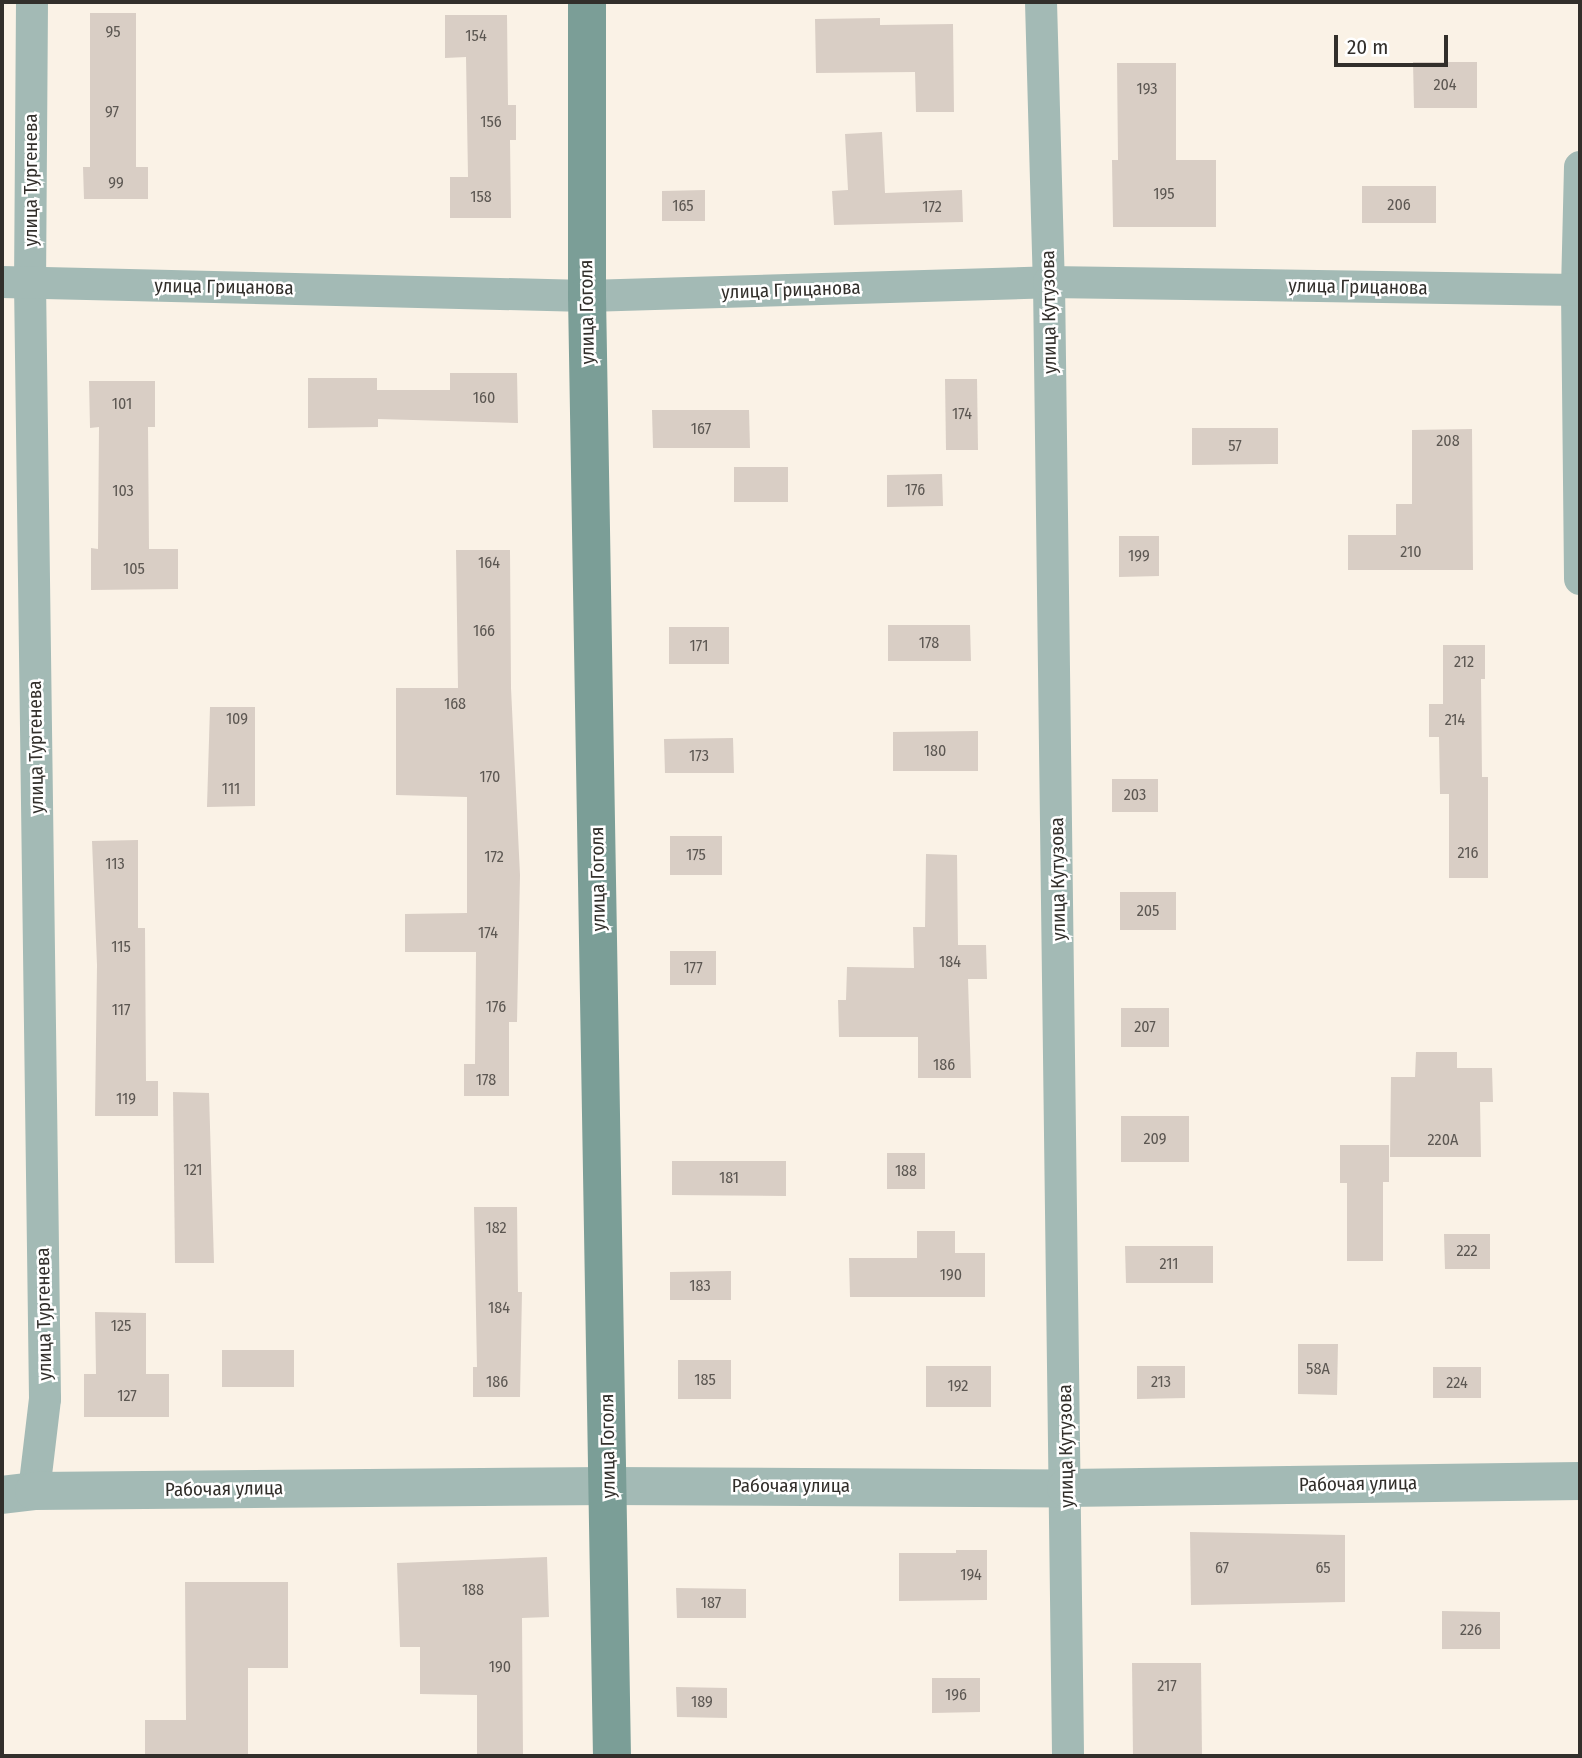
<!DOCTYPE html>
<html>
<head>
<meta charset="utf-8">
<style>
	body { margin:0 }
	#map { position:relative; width:1582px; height:1758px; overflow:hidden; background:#faf2e6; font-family:"Fira Sans Condensed",sans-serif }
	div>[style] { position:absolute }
	.building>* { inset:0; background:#d9cec5 }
	.minor>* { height:32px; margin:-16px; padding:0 16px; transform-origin:16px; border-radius:16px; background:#a3bab5 }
	.tertiary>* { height:38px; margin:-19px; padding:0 19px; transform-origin:19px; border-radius:19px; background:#a3bab5 }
	.secondary>* { height:38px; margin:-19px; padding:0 19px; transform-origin:19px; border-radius:19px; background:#7b9e97 }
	span { translate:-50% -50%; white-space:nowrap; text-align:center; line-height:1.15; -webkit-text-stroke:5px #fff; paint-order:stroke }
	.number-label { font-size:16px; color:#5c5752 }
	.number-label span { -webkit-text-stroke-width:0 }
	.street-label { font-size:19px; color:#322f2b }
	.frame { position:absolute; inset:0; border:4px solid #322f2b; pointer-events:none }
	.scale { position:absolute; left:1334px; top:35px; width:114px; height:32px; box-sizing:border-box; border:4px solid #322f2b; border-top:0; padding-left:9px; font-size:21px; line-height:24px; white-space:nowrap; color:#322f2b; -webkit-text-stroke:5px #fff; paint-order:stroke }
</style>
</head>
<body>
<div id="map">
	<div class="building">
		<div style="clip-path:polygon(90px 13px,136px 13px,136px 167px,148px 167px,148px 199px,84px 199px,83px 167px,90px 167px)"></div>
		<div style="clip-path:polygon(445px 15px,507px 15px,508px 105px,516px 105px,516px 140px,510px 140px,511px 218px,450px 218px,450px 177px,468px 177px,466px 57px,445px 58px)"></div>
		<div style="clip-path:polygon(880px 18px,880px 25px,953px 24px,954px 112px,916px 112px,915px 72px,816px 73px,815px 19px)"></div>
		<div style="clip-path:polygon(1413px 62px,1477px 62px,1477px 108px,1414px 108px)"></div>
		<div style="clip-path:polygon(1117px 63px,1176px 63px,1176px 160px,1216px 160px,1216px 227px,1113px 227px,1112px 160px,1118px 160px)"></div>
		<div style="clip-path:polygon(882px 132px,885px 193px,962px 190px,963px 222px,834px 225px,832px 191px,848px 190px,845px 134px)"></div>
		<div style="clip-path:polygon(1362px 186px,1436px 186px,1436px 223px,1362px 223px)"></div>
		<div style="clip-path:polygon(705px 190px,705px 221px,662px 221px,662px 191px)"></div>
		<div style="clip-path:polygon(450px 373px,517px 373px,518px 423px,378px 419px,378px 427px,308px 428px,308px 378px,377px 378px,377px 390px,450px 390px)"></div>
		<div style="clip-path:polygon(945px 379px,977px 379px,978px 450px,946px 450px)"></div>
		<div style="clip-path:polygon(89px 381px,155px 381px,155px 427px,148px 427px,149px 549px,178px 549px,178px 589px,91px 590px,91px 548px,98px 549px,99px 427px,90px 428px)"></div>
		<div style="clip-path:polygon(652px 410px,749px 410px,750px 448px,653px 448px)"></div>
		<div style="clip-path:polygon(1192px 428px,1278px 428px,1278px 464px,1192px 465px)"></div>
		<div style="clip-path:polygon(1472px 429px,1473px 570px,1348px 570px,1348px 535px,1396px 535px,1396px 504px,1412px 504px,1412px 430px)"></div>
		<div style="clip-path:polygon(734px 467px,788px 467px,788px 502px,734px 502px)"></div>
		<div style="clip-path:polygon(942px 474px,943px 506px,887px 507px,887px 475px)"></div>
		<div style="clip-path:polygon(1119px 536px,1159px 536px,1159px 576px,1119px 577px)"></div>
		<div style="clip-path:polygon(456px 550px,510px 550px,511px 688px,520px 875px,517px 1022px,509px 1022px,509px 1096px,464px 1096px,464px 1064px,475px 1064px,476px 952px,405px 952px,405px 914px,467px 913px,467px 797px,396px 795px,396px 688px,458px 688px)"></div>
		<div style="clip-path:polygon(888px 625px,970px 625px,971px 661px,888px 661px)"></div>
		<div style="clip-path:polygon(669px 627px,729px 627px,729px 664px,669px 664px)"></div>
		<div style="clip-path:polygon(1443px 645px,1485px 645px,1485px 679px,1481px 679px,1482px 777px,1488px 777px,1488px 878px,1449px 878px,1449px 794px,1440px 794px,1439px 737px,1429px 737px,1429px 704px,1443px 704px)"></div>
		<div style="clip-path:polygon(210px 707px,255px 707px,255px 806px,207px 807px)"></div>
		<div style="clip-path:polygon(978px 731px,978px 771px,893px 771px,893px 732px)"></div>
		<div style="clip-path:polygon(733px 738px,734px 773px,665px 773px,664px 739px)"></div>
		<div style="clip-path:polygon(1112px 779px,1158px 779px,1158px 812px,1112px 812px)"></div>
		<div style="clip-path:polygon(670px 836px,722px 836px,722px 875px,670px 875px)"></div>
		<div style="clip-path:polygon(138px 840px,138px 928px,145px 928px,146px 1081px,158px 1081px,158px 1116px,95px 1116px,97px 965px,92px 841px)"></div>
		<div style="clip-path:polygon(926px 854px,957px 855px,958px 945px,986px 945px,987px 979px,968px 979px,971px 1078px,918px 1078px,918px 1037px,839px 1037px,838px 1000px,846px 1000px,847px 967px,914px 968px,913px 927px,925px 927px)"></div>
		<div style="clip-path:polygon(1120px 892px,1176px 892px,1176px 930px,1120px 930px)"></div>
		<div style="clip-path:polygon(670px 951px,716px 951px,716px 985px,670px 985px)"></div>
		<div style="clip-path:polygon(1121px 1008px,1169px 1008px,1169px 1047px,1121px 1047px)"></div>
		<div style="clip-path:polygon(1416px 1052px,1457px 1052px,1457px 1068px,1492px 1068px,1493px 1102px,1480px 1102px,1481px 1157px,1390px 1157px,1391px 1077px,1415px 1077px)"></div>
		<div style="clip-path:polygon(173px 1092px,209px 1093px,214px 1263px,175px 1263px)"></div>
		<div style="clip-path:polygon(1121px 1116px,1189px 1116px,1189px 1162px,1121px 1162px)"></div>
		<div style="clip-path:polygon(1340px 1145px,1389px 1145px,1389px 1182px,1383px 1182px,1383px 1261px,1347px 1261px,1347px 1183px,1340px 1183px)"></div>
		<div style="clip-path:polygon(887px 1153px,925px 1153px,925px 1189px,887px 1189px)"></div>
		<div style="clip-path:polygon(672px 1161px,786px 1161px,786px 1196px,672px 1195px)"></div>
		<div style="clip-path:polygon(474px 1207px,517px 1207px,518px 1292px,522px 1292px,520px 1397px,473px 1397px,473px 1367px,477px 1367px)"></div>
		<div style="clip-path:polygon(917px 1231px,955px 1231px,955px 1253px,985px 1253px,985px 1297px,850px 1297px,849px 1258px,917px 1258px)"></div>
		<div style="clip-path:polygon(1444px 1234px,1490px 1234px,1490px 1269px,1445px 1269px)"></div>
		<div style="clip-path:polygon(1125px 1246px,1213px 1246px,1213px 1283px,1126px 1283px)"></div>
		<div style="clip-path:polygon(731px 1271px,731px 1300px,670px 1300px,670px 1272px)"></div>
		<div style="clip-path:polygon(95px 1312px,146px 1313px,146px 1374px,169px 1374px,169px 1417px,84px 1417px,84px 1374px,96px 1374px)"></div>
		<div style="clip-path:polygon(1298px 1344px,1338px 1344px,1337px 1395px,1298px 1394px)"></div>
		<div style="clip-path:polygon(222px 1350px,294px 1350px,294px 1387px,222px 1387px)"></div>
		<div style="clip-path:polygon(678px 1360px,731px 1360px,731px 1399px,678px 1399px)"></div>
		<div style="clip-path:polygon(926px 1366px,991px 1366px,991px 1407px,926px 1407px)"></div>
		<div style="clip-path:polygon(1137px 1366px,1185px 1366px,1185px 1398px,1137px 1399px)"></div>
		<div style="clip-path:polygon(1433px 1367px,1481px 1367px,1481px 1398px,1433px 1398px)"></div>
		<div style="clip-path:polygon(1190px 1532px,1345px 1535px,1345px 1602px,1191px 1605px)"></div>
		<div style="clip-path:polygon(956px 1550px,987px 1550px,987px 1600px,899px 1601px,899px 1553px,956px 1553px)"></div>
		<div style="clip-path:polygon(547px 1557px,549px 1617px,522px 1618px,523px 1756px,477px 1756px,477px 1695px,420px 1694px,420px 1647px,400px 1647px,397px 1563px)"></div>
		<div style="clip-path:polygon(185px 1582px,288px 1582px,288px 1668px,248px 1668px,248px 1756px,145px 1756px,145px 1720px,186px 1720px)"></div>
		<div style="clip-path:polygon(676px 1588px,746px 1589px,746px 1618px,677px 1618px)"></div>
		<div style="clip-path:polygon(1442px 1611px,1500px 1612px,1500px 1649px,1442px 1649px)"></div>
		<div style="clip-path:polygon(1132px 1663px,1201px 1663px,1202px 1756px,1133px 1756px)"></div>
		<div style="clip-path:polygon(932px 1678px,980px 1678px,980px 1712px,932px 1713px)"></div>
		<div style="clip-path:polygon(676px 1687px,727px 1688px,727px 1718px,677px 1717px)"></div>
	</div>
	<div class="minor">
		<div style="left:32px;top:2px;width:280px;rotate:90.4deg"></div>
		<div style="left:30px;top:282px;width:1117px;rotate:89.23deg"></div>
		<div style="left:45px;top:1399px;width:93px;rotate:96.8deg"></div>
		<div style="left:1041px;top:2px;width:280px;rotate:88.4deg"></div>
		<div style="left:1049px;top:282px;width:1474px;rotate:89.26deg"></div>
		<div style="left:1580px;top:167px;width:123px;rotate:91.4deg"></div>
		<div style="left:1577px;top:290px;width:289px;rotate:89.4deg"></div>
		<div style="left:2px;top:282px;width:585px;rotate:1.37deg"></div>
		<div style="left:587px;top:296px;width:462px;rotate:-1.7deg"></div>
		<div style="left:1049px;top:282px;width:531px;rotate:0.86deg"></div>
	</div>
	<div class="tertiary">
		<div style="left:2px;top:1495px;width:32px;rotate:-7deg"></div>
		<div style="left:34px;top:1491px;width:575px;rotate:-0.5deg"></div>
		<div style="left:609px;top:1486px;width:457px;rotate:0.3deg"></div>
		<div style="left:1066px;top:1488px;width:514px;rotate:-0.78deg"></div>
	</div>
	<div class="secondary">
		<div style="left:587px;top:2px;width:294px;rotate:90deg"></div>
		<div style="left:587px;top:296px;width:1460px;rotate:89.02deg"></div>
	</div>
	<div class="number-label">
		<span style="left:113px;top:32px">95</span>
		<span style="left:476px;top:36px">154</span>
		<span style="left:1445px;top:85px">204</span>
		<span style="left:1147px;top:89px">193</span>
		<span style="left:112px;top:112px">97</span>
		<span style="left:491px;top:122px">156</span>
		<span style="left:116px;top:183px">99</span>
		<span style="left:1164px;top:194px">195</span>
		<span style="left:481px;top:197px">158</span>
		<span style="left:1399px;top:205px">206</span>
		<span style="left:683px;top:206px">165</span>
		<span style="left:932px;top:207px">172</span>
		<span style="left:484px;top:398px">160</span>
		<span style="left:122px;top:404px">101</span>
		<span style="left:962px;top:414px">174</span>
		<span style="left:701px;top:429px">167</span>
		<span style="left:1448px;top:441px">208</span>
		<span style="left:1235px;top:446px">57</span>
		<span style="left:915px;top:490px">176</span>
		<span style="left:123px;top:491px">103</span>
		<span style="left:1411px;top:552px">210</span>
		<span style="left:1139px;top:556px">199</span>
		<span style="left:489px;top:563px">164</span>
		<span style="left:134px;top:569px">105</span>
		<span style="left:484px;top:631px">166</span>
		<span style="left:929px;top:643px">178</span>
		<span style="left:699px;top:646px">171</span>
		<span style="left:1464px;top:662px">212</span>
		<span style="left:455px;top:704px">168</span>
		<span style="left:237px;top:719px">109</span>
		<span style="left:1455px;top:720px">214</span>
		<span style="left:935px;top:751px">180</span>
		<span style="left:699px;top:756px">173</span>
		<span style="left:490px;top:777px">170</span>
		<span style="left:231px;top:789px">111</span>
		<span style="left:1135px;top:795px">203</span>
		<span style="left:1468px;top:853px">216</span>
		<span style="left:696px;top:855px">175</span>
		<span style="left:494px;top:857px">172</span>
		<span style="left:115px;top:864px">113</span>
		<span style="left:1148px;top:911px">205</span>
		<span style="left:488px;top:933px">174</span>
		<span style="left:121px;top:947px">115</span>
		<span style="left:950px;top:962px">184</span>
		<span style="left:693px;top:968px">177</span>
		<span style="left:496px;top:1007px">176</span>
		<span style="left:121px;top:1010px">117</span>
		<span style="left:1145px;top:1027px">207</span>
		<span style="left:944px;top:1065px">186</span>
		<span style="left:486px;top:1080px">178</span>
		<span style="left:126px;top:1099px">119</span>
		<span style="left:1155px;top:1139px">209</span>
		<span style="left:1443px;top:1140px">220А</span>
		<span style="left:193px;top:1170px">121</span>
		<span style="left:906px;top:1171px">188</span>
		<span style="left:729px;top:1178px">181</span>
		<span style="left:496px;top:1228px">182</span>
		<span style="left:1467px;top:1251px">222</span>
		<span style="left:1169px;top:1264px">211</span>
		<span style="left:951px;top:1275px">190</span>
		<span style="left:700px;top:1286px">183</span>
		<span style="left:499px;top:1308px">184</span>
		<span style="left:121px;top:1326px">125</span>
		<span style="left:1318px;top:1369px">58А</span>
		<span style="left:705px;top:1380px">185</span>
		<span style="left:497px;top:1382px">186</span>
		<span style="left:1161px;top:1382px">213</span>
		<span style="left:1457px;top:1383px">224</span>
		<span style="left:958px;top:1386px">192</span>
		<span style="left:127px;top:1396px">127</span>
		<span style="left:1222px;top:1568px">67</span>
		<span style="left:1323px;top:1568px">65</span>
		<span style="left:971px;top:1575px">194</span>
		<span style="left:473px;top:1590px">188</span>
		<span style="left:711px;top:1603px">187</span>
		<span style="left:1471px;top:1630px">226</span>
		<span style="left:500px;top:1667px">190</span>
		<span style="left:1167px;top:1686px">217</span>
		<span style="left:956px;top:1695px">196</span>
		<span style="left:702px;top:1702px">189</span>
	</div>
	<div class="street-label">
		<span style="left:31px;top:180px;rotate:-90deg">улица Тургенева</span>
		<span style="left:224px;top:287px;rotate:1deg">улица Грицанова</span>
		<span style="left:1358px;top:287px;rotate:1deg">улица Грицанова</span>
		<span style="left:791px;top:290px;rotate:-2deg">улица Грицанова</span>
		<span style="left:587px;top:312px;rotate:-91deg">улица Гоголя</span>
		<span style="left:1049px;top:312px;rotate:-91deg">улица Кутузова</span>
		<span style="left:36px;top:747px;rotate:-91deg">улица Тургенева</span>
		<span style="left:598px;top:879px;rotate:-91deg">улица Гоголя</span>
		<span style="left:1058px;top:879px;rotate:-91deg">улица Кутузова</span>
		<span style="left:44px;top:1314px;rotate:-91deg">улица Тургенева</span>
		<span style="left:608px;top:1446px;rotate:-91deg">улица Гоголя</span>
		<span style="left:1066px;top:1446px;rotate:-91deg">улица Кутузова</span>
		<span style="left:1358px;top:1484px;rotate:-1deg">Рабочая улица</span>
		<span style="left:791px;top:1486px">Рабочая улица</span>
		<span style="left:224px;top:1489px;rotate:-1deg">Рабочая улица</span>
	</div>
	<div class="frame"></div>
	<div class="scale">20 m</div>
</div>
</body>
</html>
